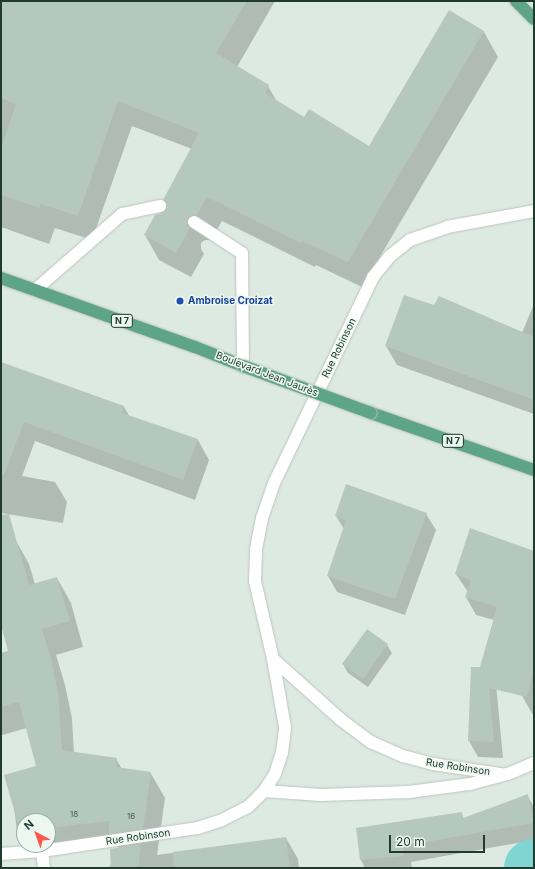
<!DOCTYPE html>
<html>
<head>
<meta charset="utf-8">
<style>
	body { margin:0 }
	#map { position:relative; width:535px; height:869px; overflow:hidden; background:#ddeae2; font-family:Inter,sans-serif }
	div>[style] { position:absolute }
	.shadow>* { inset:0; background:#0003 }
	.river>* { height:58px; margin:-29px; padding:0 29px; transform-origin:29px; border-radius:29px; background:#80d5d3 }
	.building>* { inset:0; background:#b5c8bd }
	.minor-tunnel>* { height:12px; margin-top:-6px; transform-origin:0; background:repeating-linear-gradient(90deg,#b7c7be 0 12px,transparent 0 18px) }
	.roads { filter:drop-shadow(0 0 1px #bcc4c0) drop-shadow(0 0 1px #bcc4c0) }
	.minor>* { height:12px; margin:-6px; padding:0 6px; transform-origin:6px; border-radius:6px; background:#fff }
	.major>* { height:12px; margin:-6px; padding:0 6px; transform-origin:6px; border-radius:6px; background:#5ea486 }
	.bridges { filter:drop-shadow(0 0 1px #bcc4c0) drop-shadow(0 0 1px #bcc4c0) }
	.major-bridge>* { height:12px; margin:-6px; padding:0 6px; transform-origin:6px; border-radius:6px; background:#5ea486 }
	.dots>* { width:11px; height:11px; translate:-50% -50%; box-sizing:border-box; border:2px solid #edf7f1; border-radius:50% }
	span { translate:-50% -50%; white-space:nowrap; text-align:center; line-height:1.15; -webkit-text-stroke:3px #edf7f1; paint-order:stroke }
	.number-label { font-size:8px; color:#445e52 }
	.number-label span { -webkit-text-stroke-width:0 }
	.shield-label span { padding:1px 3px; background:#edf7f1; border:1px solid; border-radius:3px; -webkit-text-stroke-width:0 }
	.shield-label { font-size:9px; color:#1e3b2e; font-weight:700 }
	.transit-label { font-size:10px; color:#164399; font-weight:700 }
	.left { translate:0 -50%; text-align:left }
	.street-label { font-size:10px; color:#1e3b2e }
	.frame { position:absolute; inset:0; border:2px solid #1e3b2e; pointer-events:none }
	.north { position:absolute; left:16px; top:813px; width:40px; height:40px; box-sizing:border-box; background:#edf7f1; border:1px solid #9aaca3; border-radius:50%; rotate:319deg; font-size:11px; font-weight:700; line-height:16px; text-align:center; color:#1e3b2e }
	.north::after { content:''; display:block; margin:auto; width:14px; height:18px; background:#fd5749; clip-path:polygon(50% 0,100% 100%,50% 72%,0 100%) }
	.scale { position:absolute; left:389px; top:835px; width:96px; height:18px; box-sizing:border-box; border:2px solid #1e3b2e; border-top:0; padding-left:5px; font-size:12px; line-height:14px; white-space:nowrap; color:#1e3b2e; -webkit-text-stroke:3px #edf7f1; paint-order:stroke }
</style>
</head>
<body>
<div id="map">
	<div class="shadow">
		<div style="clip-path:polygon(1px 1px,275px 1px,237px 67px,268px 86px,277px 102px,304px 119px,369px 148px,450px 12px,484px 32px,498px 57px,362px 287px,316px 265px,315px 267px,222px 221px,211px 240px,205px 240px,201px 243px,201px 249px,204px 254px,191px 277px,159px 260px,145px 235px,168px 209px,192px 149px,132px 126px,92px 240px,55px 228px,49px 244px,1px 227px)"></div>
		<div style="clip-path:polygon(534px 304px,534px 414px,397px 365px,386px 346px,522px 333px)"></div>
		<div style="clip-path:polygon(1px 363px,124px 407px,130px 417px,198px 440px,209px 460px,195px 500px,35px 441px,22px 476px,55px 482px,67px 502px,63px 523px,1px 513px)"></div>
		<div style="clip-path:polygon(426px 514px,436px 530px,405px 615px,337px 592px,328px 576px,344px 529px,336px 516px)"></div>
		<div style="clip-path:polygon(15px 539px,29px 564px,35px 584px,57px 578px,71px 603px,83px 647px,56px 655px,65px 685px,72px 718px,74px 753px,116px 759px,122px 769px,150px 772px,165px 798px,157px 855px,286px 838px,298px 859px,299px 868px,109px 868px,119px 848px,118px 846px,32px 857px,25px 845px,48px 845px,48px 821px,24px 821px,24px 843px,17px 831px,14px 807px,38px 767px,27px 728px,2px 735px,1px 734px,1px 654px,10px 652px,1px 625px,1px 543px)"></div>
		<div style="clip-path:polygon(534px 553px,534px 717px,508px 671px,496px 684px,503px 758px,478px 757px,469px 741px,488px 668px,494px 620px,476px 615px,466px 597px,468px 592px,456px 574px)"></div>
		<div style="clip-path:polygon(387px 645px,392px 653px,368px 687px,348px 673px,343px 664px)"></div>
		<div style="clip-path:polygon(527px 795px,534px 807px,534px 840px,411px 862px,412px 868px,365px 868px,361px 860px,357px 829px,461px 813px,464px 819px)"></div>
	</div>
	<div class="river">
		<div style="left:533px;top:868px;width:1px"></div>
	</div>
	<div class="building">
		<div style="clip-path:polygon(1px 1px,247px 1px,216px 53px,269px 85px,265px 93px,304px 117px,309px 109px,369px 146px,449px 10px,484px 31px,348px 262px,302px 241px,301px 243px,207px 197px,197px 215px,191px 215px,188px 218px,187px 225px,190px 228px,176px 253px,144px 235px,155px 215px,162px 213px,167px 209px,167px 204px,163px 200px,199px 133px,118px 101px,78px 216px,41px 204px,39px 208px,1px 195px,1px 148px,16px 104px,1px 98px)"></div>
		<div style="clip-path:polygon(404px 295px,434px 305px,439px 296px,534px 337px,534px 400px,385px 346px)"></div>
		<div style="clip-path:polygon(1px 362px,124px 406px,122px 413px,198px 439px,183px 480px,24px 422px,4px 475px,1px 475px)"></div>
		<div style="clip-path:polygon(346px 484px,427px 513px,395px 599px,327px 576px,346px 520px,335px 516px)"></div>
		<div style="clip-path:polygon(9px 514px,29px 585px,57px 577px,70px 621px,42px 629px,51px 658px,58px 692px,62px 750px,117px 758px,116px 767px,151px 772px,143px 829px,109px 834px,109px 821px,48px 828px,48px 821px,24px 821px,24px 831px,20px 831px,4px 775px,36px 766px,19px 702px,1px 707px,1px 653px,8px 651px,1px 625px,1px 515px)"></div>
		<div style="clip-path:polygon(470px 528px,534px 551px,534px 668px,527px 697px,489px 688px,494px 742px,468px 741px,471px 667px,480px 667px,497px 607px,465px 597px,471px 580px,455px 574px)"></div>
		<div style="clip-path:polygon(367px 629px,388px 644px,363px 679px,342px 664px)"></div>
		<div style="clip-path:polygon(528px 794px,534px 823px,403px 846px,404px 856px,360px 860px,356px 828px,462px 812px,463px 818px)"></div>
		<div style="clip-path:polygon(286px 837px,290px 868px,174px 868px,173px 852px)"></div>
		<div style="clip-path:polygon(141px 844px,138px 868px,111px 868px,110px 849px)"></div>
	</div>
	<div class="minor-tunnel">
		<div style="left:160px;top:206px;width:38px;rotate:25deg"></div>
	</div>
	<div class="roads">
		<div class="minor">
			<div style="left:194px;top:222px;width:57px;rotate:32.9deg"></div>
			<div style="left:242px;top:253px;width:113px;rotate:89.5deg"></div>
			<div style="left:35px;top:290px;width:116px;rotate:-41.1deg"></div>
			<div style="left:122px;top:214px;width:39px;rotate:-12deg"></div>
			<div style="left:273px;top:659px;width:90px;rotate:41.8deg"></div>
			<div style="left:340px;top:719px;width:39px;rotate:37deg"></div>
			<div style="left:371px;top:742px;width:35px;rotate:24deg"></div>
			<div style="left:403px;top:756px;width:31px;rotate:15deg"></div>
			<div style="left:433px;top:764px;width:69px;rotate:8.4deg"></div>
			<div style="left:264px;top:791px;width:57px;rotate:4deg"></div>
			<div style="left:321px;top:795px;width:88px;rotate:-2deg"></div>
			<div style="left:409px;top:792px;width:62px;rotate:-7.5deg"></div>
			<div style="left:470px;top:784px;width:39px;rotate:-15deg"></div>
			<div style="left:508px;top:774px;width:28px;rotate:-23deg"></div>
			<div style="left:42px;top:851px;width:17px;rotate:83deg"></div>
			<div style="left:1px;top:854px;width:41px;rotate:-4.2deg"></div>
			<div style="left:42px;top:851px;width:158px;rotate:-8.4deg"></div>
			<div style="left:198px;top:828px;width:25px;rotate:-18deg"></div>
			<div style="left:222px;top:820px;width:29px;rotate:-27deg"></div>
			<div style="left:248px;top:807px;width:23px;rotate:-45deg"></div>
			<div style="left:264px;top:791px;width:20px;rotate:-57deg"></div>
			<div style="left:275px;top:774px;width:22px;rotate:-72deg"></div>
			<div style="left:282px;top:753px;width:26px;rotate:-83deg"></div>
			<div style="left:285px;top:727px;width:69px;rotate:-100deg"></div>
			<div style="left:273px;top:659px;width:80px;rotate:-103deg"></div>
			<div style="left:255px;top:581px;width:32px;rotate:-88deg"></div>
			<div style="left:256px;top:549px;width:32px;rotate:-79deg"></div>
			<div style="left:262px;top:518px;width:39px;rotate:-71deg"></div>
			<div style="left:275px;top:481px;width:226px;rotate:-64.3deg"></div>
			<div style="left:373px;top:277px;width:26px;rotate:-51deg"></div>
			<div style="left:389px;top:257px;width:27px;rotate:-39deg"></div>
			<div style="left:410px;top:240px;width:39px;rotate:-19deg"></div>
			<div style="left:447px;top:227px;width:88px;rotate:-10.4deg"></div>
		</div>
		<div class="major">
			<div style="left:516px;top:1px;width:25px;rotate:45deg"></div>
			<div style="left:1px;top:278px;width:206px;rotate:19.6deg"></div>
			<div style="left:195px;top:347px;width:52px;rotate:21.6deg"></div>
			<div style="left:371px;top:413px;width:173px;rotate:19.3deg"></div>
		</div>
	</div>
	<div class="bridges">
		<div class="major-bridge">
			<div style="left:243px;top:366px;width:136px;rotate:20.2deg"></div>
		</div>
	</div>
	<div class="dots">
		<div style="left:180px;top:301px;background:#1a4fb4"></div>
	</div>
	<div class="number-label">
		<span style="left:74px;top:815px">18</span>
		<span style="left:131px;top:817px">16</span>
	</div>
	<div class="shield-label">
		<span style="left:122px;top:321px">N 7</span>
		<span style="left:453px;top:441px">N 7</span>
	</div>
	<div class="transit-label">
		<span class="left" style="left:188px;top:301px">Ambroise Croizat</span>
	</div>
	<div class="street-label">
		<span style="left:339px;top:348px;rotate:-64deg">Rue Robinson</span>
		<span style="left:267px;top:374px;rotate:21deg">Boulevard Jean Jaurès</span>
		<span style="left:458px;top:767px;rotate:9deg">Rue Robinson</span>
		<span style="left:138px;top:837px;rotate:-8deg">Rue Robinson</span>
	</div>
	<div class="frame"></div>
	<div class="north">N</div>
	<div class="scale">20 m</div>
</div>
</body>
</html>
